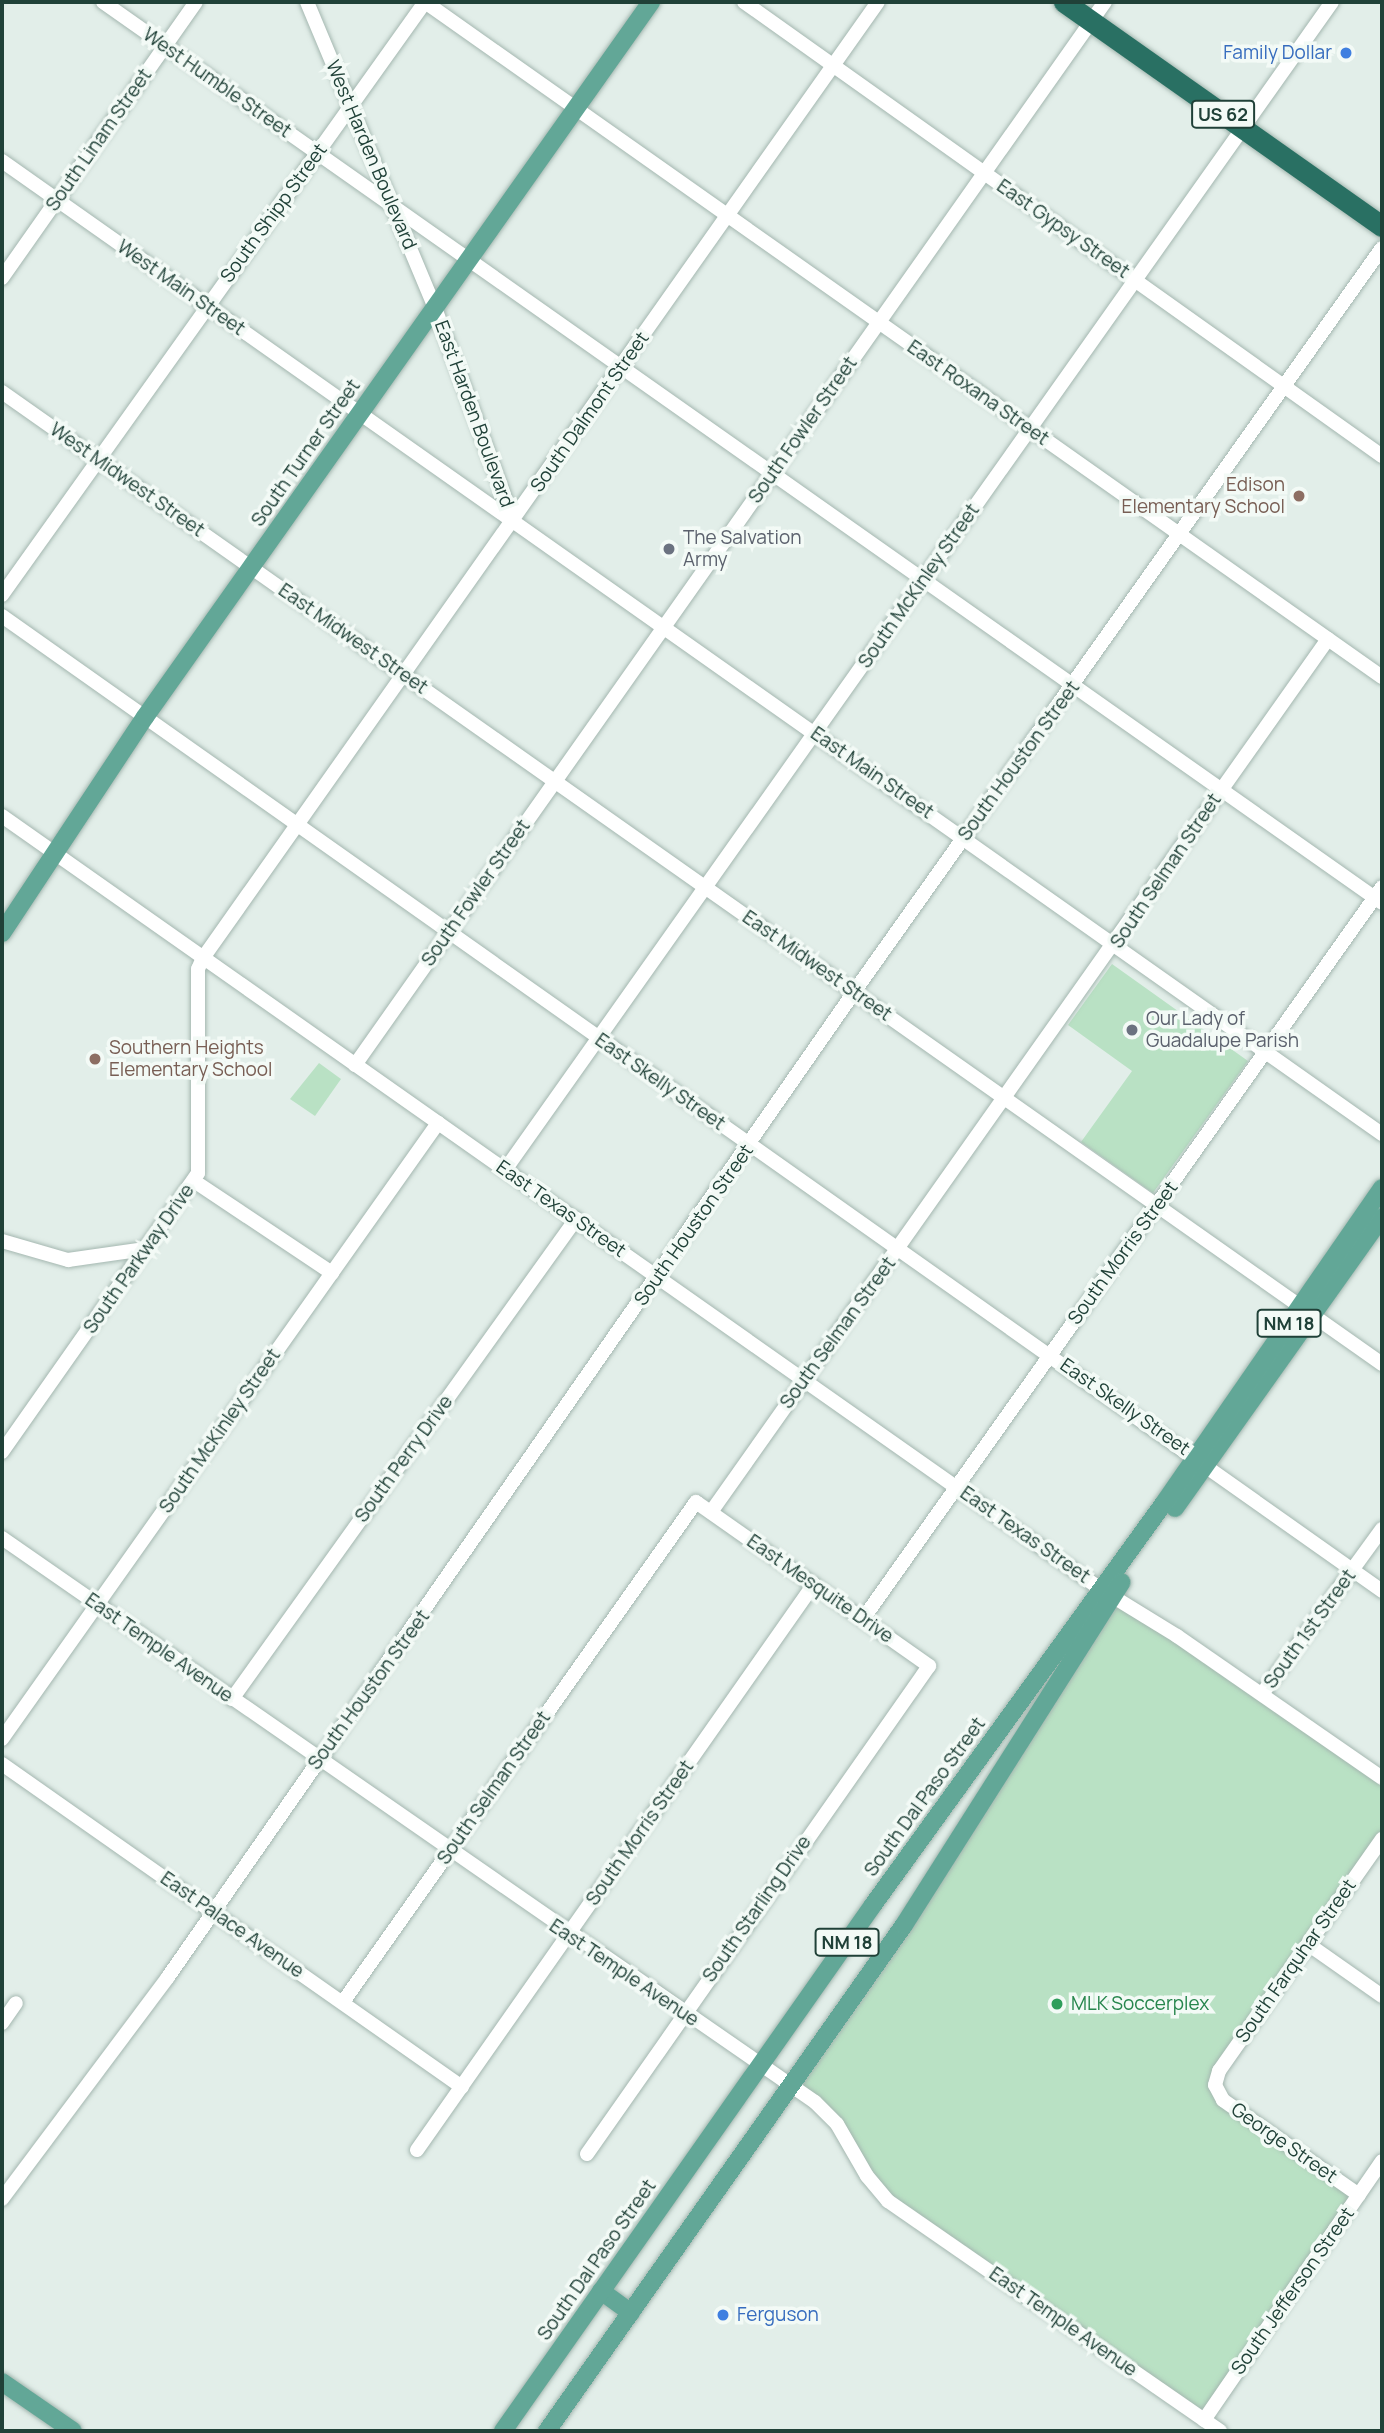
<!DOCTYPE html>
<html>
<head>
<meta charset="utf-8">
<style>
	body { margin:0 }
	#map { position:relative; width:1384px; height:2433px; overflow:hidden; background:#e2eee9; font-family:Manrope,sans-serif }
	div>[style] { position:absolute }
	.green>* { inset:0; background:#b9e1c4 }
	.roads { filter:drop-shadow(0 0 2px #a4b7b0) drop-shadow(0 0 2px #a4b7b0) }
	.minor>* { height:14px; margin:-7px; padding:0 7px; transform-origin:7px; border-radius:7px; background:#fff }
	.major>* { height:18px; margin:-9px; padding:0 9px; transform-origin:9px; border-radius:9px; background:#62a797 }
	.highway>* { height:21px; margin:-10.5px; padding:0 10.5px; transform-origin:10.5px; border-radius:10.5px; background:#297063 }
	.dots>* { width:19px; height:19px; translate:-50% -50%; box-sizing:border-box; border:4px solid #f3faf6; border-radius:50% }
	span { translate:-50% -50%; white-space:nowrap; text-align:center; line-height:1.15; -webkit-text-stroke:7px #f3faf6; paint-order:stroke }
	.shield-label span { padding:2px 5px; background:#f3faf6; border:2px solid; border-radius:5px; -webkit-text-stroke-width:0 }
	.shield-label { font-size:18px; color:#204138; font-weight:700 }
	.shop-label { font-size:19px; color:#366cbe }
	.right { translate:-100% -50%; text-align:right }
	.left { translate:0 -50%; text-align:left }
	.street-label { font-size:19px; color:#204138 }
	.education-label { font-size:19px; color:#785e54 }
	.worship-label { font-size:19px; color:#5b616d }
	.leisure-label { font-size:19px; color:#27864d }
	.frame { position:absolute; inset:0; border:4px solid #204138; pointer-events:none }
</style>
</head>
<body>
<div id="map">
	<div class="green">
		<div style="clip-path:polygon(1112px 964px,1248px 1061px,1153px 1193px,1081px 1142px,1132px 1071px,1068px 1025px)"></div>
		<div style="clip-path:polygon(319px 1063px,341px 1079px,315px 1116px,290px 1099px)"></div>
		<div style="clip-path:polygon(1112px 1596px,1382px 1778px,1382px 1839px,1215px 2085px,1354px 2192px,1198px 2417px,895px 2206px,845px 2135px,791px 2085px)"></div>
	</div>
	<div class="roads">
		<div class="minor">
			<div style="left:103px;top:2px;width:1564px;rotate:35.16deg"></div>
			<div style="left:307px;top:2px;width:332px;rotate:67.3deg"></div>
			<div style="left:435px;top:308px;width:226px;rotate:69.8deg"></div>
			<div style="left:425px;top:2px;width:1171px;rotate:35.2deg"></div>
			<div style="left:744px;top:2px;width:783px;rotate:35.44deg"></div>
			<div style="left:2px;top:161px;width:1689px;rotate:35.19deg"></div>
			<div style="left:2px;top:278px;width:337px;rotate:-54.9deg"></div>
			<div style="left:2px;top:392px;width:1688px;rotate:35.16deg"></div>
			<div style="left:2px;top:595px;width:728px;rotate:-54.5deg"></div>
			<div style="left:2px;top:616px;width:1690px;rotate:35.24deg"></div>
			<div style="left:2px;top:816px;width:1345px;rotate:35.13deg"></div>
			<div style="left:1102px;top:1590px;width:88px;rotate:31.5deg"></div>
			<div style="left:1177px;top:1636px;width:249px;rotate:34.7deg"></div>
			<div style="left:355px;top:1065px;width:1301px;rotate:-54.8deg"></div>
			<div style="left:505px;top:1170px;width:1431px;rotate:-54.7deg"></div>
			<div style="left:194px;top:1181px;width:166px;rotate:33.7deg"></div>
			<div style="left:2px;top:1241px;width:69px;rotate:16.1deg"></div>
			<div style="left:68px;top:1260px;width:78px;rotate:-8.1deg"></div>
			<div style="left:2px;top:1452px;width:341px;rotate:-54.9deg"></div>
			<div style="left:198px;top:1173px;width:204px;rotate:-90deg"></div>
			<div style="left:198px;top:969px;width:12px;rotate:-66deg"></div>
			<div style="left:203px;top:958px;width:1170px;rotate:-54.78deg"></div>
			<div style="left:711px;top:1512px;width:1069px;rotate:-54.75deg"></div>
			<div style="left:2px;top:1538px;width:989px;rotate:34.75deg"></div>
			<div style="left:815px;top:2102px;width:31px;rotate:45deg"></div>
			<div style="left:837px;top:2124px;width:60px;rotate:60deg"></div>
			<div style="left:867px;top:2176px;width:33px;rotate:50deg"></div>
			<div style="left:888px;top:2201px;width:404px;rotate:34.7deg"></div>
			<div style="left:863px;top:1619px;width:897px;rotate:-54.66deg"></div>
			<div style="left:1262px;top:1694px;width:204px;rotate:-54deg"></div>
			<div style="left:232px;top:1699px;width:591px;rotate:-54.37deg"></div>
			<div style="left:2px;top:1739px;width:755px;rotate:-54.71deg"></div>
			<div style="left:2px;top:1764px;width:562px;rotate:35.08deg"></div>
			<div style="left:1308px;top:1944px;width:90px;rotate:35.1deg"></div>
			<div style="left:343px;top:2002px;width:612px;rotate:-54.78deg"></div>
			<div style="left:696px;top:1502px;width:285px;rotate:35.1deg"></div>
			<div style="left:929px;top:1666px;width:596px;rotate:125.02deg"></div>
			<div style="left:2px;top:2023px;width:24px;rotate:-55deg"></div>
			<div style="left:417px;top:2150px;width:691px;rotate:-54.95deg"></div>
			<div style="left:1359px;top:2195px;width:166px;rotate:-145.1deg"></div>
			<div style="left:1223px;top:2100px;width:17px;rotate:-118deg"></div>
			<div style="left:1215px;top:2085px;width:15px;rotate:-74deg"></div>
			<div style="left:1219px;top:2071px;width:284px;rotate:-54.9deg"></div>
			<div style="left:2px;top:2199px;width:277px;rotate:-53.2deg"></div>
			<div style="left:168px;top:1977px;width:1200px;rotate:-55.14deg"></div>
			<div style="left:854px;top:992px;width:912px;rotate:-54.64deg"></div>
			<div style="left:1204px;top:2420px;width:314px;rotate:-55.5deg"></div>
		</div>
		<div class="major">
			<div style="left:2px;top:933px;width:259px;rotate:-56.5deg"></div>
			<div style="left:145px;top:717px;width:876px;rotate:-54.71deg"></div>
			<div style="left:1175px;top:1508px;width:357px;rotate:-54.6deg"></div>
			<div style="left:601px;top:2291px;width:37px;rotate:36deg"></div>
			<div style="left:2px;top:2382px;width:86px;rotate:34.6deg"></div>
			<div style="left:503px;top:2431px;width:643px;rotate:-54.88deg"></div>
			<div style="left:873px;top:1905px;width:496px;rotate:-54.1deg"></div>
			<div style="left:1164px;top:1503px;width:383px;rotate:-55.3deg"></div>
			<div style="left:547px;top:2431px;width:619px;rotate:-54.8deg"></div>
			<div style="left:904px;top:1925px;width:406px;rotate:-57.6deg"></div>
		</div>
		<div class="highway">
			<div style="left:1064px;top:2px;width:389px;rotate:35.2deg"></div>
		</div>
	</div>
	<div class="dots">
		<div style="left:1346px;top:53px;background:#3f7fe0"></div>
		<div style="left:1299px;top:496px;background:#8d6e63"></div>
		<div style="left:669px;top:549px;background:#6b7280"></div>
		<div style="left:1132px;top:1030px;background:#6b7280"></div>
		<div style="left:95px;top:1059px;background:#8d6e63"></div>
		<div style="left:1057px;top:2004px;background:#2e9e5b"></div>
		<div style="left:723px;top:2315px;background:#3f7fe0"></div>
	</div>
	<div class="shield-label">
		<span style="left:1223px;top:114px">US 62</span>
		<span style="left:1289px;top:1323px">NM 18</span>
		<span style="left:847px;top:1942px">NM 18</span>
	</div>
	<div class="shop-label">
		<span class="right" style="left:1332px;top:53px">Family Dollar</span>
		<span class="left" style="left:737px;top:2315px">Ferguson</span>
	</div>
	<div class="street-label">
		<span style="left:217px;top:83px;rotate:35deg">West Humble Street</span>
		<span style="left:99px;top:140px;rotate:-55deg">South Linam Street</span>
		<span style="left:371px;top:155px;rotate:67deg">West Harden Boulevard</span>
		<span style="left:274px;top:213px;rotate:-54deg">South Shipp Street</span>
		<span style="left:1063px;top:229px;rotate:35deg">East Gypsy Street</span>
		<span style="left:181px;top:288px;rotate:35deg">West Main Street</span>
		<span style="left:978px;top:393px;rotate:35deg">East Roxana Street</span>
		<span style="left:590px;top:412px;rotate:-55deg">South Dalmont Street</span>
		<span style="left:474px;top:414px;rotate:70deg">East Harden Boulevard</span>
		<span style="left:803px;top:430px;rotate:-55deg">South Fowler Street</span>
		<span style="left:306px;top:453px;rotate:-55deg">South Turner Street</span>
		<span style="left:127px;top:480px;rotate:35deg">West Midwest Street</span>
		<span style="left:919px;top:586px;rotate:-55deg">South McKinley Street</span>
		<span style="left:353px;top:639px;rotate:35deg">East Midwest Street</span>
		<span style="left:1019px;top:761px;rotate:-54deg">South Houston Street</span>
		<span style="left:872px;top:773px;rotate:35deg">East Main Street</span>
		<span style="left:1166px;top:871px;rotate:-56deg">South Selman Street</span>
		<span style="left:476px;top:893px;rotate:-55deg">South Fowler Street</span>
		<span style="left:817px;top:966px;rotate:35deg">East Midwest Street</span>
		<span style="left:660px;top:1082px;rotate:35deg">East Skelly Street</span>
		<span style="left:561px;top:1209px;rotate:35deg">East Texas Street</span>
		<span style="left:694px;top:1225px;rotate:-55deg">South Houston Street</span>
		<span style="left:1123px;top:1253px;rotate:-54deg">South Morris Street</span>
		<span style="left:139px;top:1259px;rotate:-55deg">South Parkway Drive</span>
		<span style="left:838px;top:1333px;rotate:-54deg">South Selman Street</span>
		<span style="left:1125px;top:1407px;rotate:35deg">East Skelly Street</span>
		<span style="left:220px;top:1431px;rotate:-55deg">South McKinley Street</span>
		<span style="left:404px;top:1459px;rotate:-54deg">South Perry Drive</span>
		<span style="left:1025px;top:1535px;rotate:35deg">East Texas Street</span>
		<span style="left:820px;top:1589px;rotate:35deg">East Mesquite Drive</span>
		<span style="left:1310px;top:1629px;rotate:-54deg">South 1st Street</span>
		<span style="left:159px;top:1648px;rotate:35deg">East Temple Avenue</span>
		<span style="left:369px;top:1690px;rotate:-54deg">South Houston Street</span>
		<span style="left:494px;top:1788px;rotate:-55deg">South Selman Street</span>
		<span style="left:925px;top:1797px;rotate:-54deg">South Dal Paso Street</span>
		<span style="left:640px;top:1833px;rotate:-55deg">South Morris Street</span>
		<span style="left:757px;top:1909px;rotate:-55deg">South Starling Drive</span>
		<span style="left:232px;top:1925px;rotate:35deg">East Palace Avenue</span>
		<span style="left:1296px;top:1961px;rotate:-55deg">South Farquhar Street</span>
		<span style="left:624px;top:1973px;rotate:34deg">East Temple Avenue</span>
		<span style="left:1284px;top:2143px;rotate:35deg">George Street</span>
		<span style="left:597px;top:2260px;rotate:-55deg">South Dal Paso Street</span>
		<span style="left:1293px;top:2291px;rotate:-55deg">South Jefferson Street</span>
		<span style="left:1063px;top:2322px;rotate:35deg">East Temple Avenue</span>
	</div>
	<div class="education-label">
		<span class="right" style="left:1285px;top:496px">Edison<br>Elementary School</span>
		<span class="left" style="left:109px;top:1059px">Southern Heights<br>Elementary School</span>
	</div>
	<div class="worship-label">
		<span class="left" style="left:683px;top:549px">The Salvation<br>Army</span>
		<span class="left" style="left:1146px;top:1030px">Our Lady of<br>Guadalupe Parish</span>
	</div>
	<div class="leisure-label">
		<span class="left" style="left:1071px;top:2004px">MLK Soccerplex</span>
	</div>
	<div class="frame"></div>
</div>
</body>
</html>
